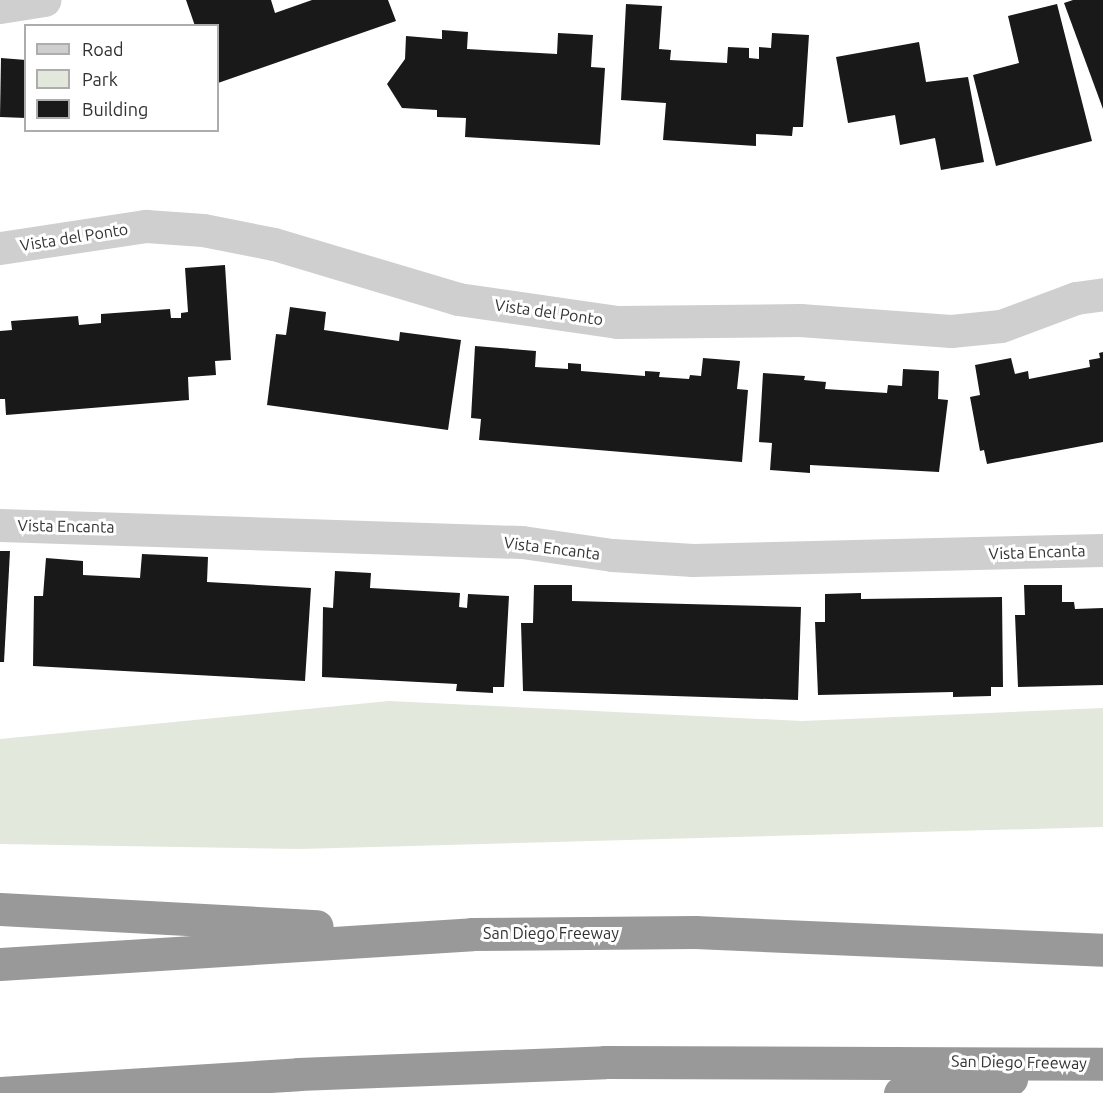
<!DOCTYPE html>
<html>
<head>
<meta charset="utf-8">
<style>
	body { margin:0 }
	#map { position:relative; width:1103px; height:1093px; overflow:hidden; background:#fff; font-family:Ubuntu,sans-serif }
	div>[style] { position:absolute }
	.green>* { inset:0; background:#e3e8dc }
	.building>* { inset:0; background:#191919 }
	.minor>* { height:33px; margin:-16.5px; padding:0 16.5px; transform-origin:16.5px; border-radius:16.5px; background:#cfcfcf }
	.highway>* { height:33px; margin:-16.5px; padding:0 16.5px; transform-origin:16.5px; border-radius:16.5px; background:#999 }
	span { translate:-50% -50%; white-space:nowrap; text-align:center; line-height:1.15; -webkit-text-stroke:6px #fff; paint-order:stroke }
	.street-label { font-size:16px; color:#323232 }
	.legend { position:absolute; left:24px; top:24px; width:195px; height:108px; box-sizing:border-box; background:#fff; border:2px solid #adadad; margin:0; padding:8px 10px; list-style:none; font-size:18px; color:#323232 }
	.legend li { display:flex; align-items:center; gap:12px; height:30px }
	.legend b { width:30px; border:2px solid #adadad }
</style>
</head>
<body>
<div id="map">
	<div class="green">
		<div style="clip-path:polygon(389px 701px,802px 721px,1103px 708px,1103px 827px,300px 849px,0 844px,0 739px)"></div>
	</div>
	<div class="building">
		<div style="clip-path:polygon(186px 0,271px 0,275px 13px,312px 0,388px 0,396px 21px,218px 83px,218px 26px,195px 26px)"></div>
		<div style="clip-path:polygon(1073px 0,1103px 0,1103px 109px,1064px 3px)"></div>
		<div style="clip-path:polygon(626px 4px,662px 6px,659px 49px,671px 50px,670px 60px,727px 63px,728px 47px,749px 48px,749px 58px,759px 59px,759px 47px,771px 48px,772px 33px,809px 35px,803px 127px,793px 127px,792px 136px,756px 134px,756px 146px,663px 140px,666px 103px,621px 100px)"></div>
		<div style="clip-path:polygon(1057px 4px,1092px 141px,996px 166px,973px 75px,1019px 63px,1008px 16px)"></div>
		<div style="clip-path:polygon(442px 30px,468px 32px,467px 49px,557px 54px,558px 33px,593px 35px,591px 67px,605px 68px,600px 145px,465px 137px,466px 118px,437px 117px,437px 110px,402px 108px,387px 84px,405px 59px,406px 36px,442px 39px)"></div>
		<div style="clip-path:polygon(919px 42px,926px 82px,968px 77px,984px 162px,941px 170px,935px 138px,900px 145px,895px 115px,848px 123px,836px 57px)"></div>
		<div style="clip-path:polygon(1px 58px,26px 60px,26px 118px,0 117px)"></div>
		<div style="clip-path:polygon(225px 265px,231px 360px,215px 361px,216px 375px,188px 377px,189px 400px,6px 415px,5px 399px,0 399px,0 331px,12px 330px,11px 321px,78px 316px,79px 325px,101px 323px,101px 314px,170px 309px,171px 318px,181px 318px,181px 313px,188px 312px,185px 268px)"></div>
		<div style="clip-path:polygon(290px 307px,326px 312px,324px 330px,399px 341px,400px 332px,461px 340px,448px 430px,267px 405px,276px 334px,286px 335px)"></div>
		<div style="clip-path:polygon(475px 346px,536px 351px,535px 367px,568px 369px,568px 363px,581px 364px,581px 371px,645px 376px,645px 371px,660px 372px,659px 377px,689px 379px,690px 375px,701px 376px,703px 358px,740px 361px,737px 389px,748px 390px,742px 462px,479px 440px,481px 419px,471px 418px)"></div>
		<div style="clip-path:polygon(1103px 352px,1103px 442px,987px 464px,984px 450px,980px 451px,970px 397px,980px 395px,975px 365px,1011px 358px,1015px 374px,1028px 371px,1029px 379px,1090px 367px,1089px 360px,1100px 358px,1099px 353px)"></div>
		<div style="clip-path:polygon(903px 369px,939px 371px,938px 399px,948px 400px,939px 472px,810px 465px,810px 473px,770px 470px,772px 443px,759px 442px,763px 373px,805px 376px,804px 380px,826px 382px,825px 389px,887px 393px,888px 385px,902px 386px)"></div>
		<div style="clip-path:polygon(0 551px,10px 551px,4px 662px,0 662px)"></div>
		<div style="clip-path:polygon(142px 554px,208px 557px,207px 582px,311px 588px,305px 681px,33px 666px,34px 596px,43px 596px,46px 558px,83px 561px,83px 575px,140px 578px)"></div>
		<div style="clip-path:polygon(335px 571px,371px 573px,370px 588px,460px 593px,459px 607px,467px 608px,468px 594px,509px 596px,504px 687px,493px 687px,493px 693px,456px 691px,457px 684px,322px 677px,323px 607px,333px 608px)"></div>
		<div style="clip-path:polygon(534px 585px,572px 585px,572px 601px,801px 607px,798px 700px,523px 691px,521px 623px,533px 623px)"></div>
		<div style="clip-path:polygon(1024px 585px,1062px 585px,1062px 602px,1074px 602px,1075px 609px,1103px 608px,1103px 685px,1018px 687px,1015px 615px,1025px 615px)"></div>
		<div style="clip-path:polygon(861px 593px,861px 599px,1002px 597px,1003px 687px,991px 687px,991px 696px,953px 697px,953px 692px,818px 695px,815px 622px,825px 622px,825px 594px)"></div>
	</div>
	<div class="minor">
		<div style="left:0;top:7px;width:45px;rotate:-9deg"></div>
		<div style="left:0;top:248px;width:148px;rotate:-8.6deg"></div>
		<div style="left:146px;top:226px;width:57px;rotate:4deg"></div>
		<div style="left:203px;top:230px;width:72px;rotate:11.2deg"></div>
		<div style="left:274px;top:244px;width:192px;rotate:16.6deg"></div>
		<div style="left:458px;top:299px;width:161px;rotate:8.2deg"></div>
		<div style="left:617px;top:322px;width:183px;rotate:-0.6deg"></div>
		<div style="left:800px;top:320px;width:151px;rotate:4.2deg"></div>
		<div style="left:951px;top:331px;width:50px;rotate:-5.7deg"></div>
		<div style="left:1001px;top:326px;width:80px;rotate:-20.5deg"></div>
		<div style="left:1076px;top:298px;width:27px;rotate:-8deg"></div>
		<div style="left:0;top:525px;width:522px;rotate:1.87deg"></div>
		<div style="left:522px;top:542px;width:91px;rotate:8.2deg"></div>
		<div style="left:612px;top:555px;width:81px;rotate:3.5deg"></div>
		<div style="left:693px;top:560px;width:410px;rotate:-1.4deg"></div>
	</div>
	<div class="highway">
		<div style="left:0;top:909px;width:317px;rotate:3.1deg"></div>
		<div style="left:0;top:964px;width:473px;rotate:-3.6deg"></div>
		<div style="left:472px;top:934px;width:223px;rotate:-0.5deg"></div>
		<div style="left:695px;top:932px;width:408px;rotate:2.5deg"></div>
		<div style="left:0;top:1093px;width:299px;rotate:-3.6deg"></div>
		<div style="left:298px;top:1074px;width:307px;rotate:-2.2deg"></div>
		<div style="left:605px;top:1062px;width:498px;rotate:0.2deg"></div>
		<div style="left:900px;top:1093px;width:112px;rotate:-7.2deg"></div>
	</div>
	<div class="street-label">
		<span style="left:74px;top:237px;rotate:-9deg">Vista del Ponto</span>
		<span style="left:549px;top:312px;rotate:8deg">Vista del Ponto</span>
		<span style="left:66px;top:526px;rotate:1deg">Vista Encanta</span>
		<span style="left:552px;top:548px;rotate:7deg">Vista Encanta</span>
		<span style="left:1037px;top:552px;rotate:-2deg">Vista Encanta</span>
		<span style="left:551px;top:933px">San Diego Freeway</span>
		<span style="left:1019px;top:1062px;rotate:1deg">San Diego Freeway</span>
	</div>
	<ul class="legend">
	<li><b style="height:8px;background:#cfcfcf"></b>Road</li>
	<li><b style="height:16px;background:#e3e8dc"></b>Park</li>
	<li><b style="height:16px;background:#191919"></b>Building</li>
	</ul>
</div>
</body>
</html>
